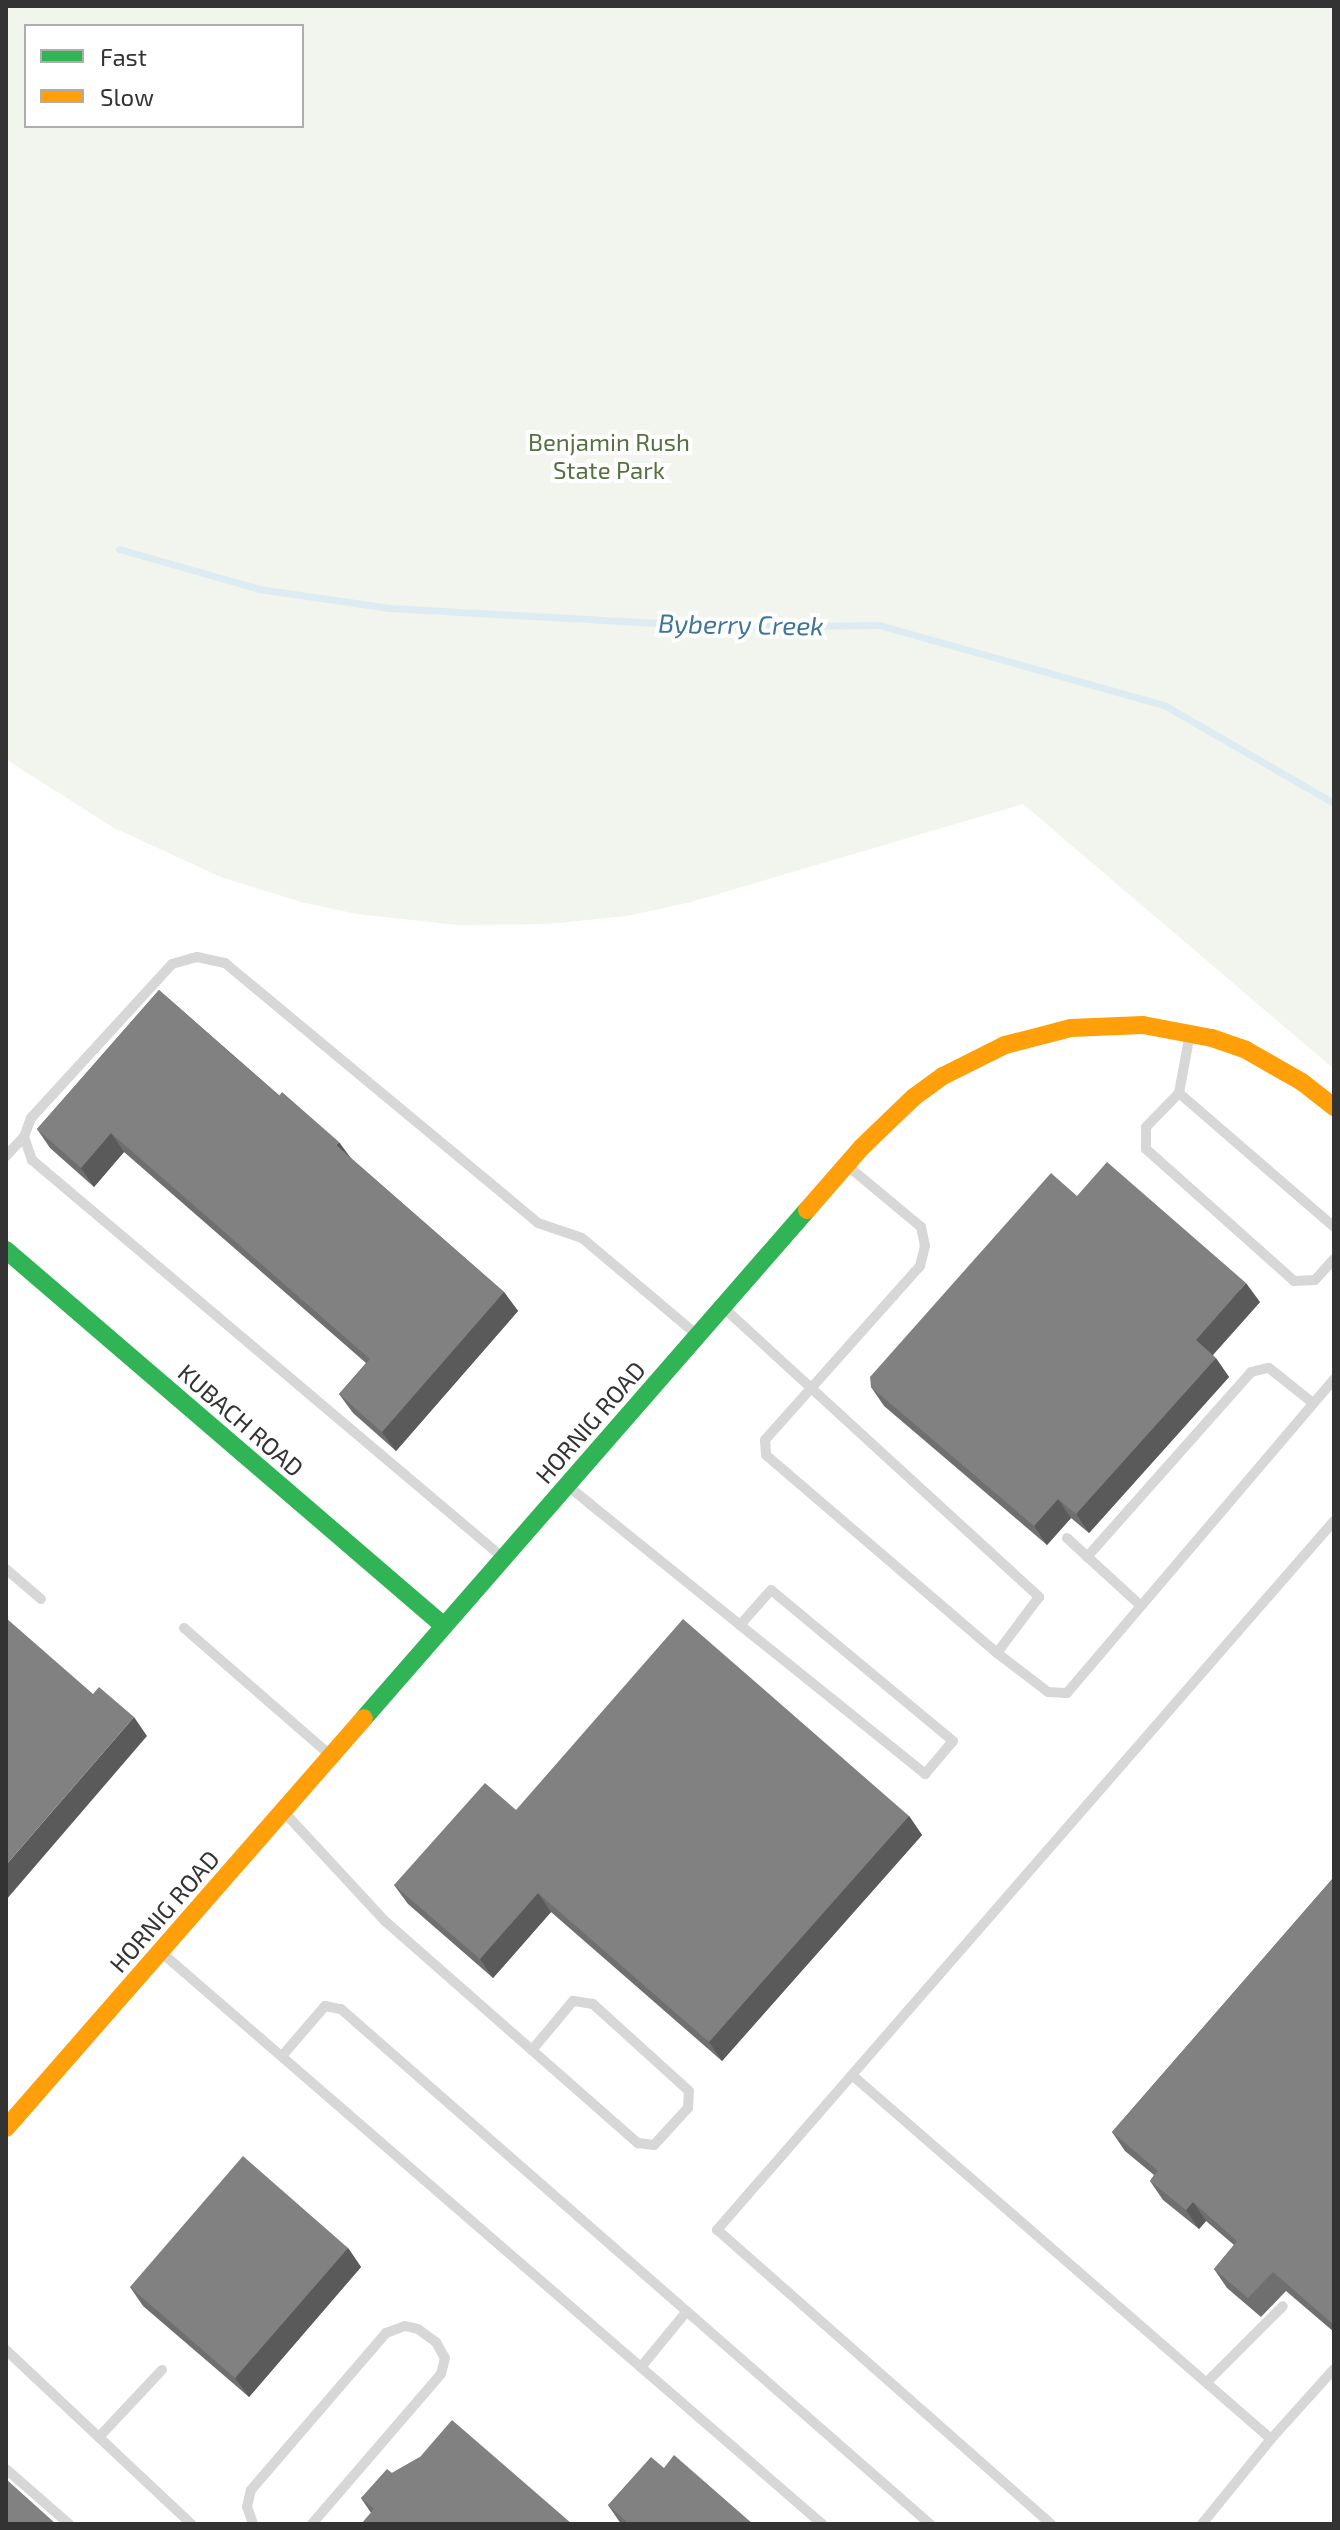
<!DOCTYPE html>
<html>
<head>
<meta charset="utf-8">
<style>
	body { margin:0 }
	#map { position:relative; width:1340px; height:2530px; overflow:hidden; background:#fff; font-family:"Exo 2",sans-serif }
	div>[style] { position:absolute }
	.green>* { inset:0; background:#f1f5ed }
	.stream>* { height:7px; margin:-3.5px; padding:0 3.5px; transform-origin:3.5px; border-radius:3.5px; background:#ddebf3 }
	.lane>* { height:10px; margin:-5px; padding:0 5px; transform-origin:5px; border-radius:5px; background:#d7d7d7 }
	.fast>* { height:18px; margin:-9px; padding:0 9px; transform-origin:9px; border-radius:9px; background:#30b455 }
	.slow>* { height:18px; margin:-9px; padding:0 9px; transform-origin:9px; border-radius:9px; background:#ff9f0a }
	.wall>* { inset:0; background:#6f6f6f }
	.shaded-wall>* { inset:0; background:#5a5a5a }
	.building>* { inset:0; background:#818181 }
	span { translate:-50% -50%; white-space:nowrap; text-align:center; line-height:1.15; -webkit-text-stroke:8px #fff; paint-order:stroke }
	.park-label { font-size:24px; color:#56703f }
	.street-label { font-size:24px; color:#333 }
	.water-label { font-size:26px; color:#3f7597; font-style:italic }
	.frame { position:absolute; inset:0; border:8px solid #333; pointer-events:none }
	.legend { position:absolute; left:24px; top:24px; width:280px; height:104px; box-sizing:border-box; background:#fff; border:2px solid #adadad; margin:0; padding:10px 14px; list-style:none; font-size:24px; color:#333 }
	.legend li { display:flex; align-items:center; gap:16px; height:40px }
	.legend b { width:40px; border:2px solid #adadad }
</style>
</head>
<body>
<div id="map">
	<div class="green">
		<div style="clip-path:polygon(evenodd,6px 6px,1334px 6px,1334px 1069px,1023px 804px,691px 902px,627px 916px,547px 924px,458px 925px,357px 914px,301px 902px,221px 877px,114px 828px,13px 764px,6px 758px,6px 6px,26px 26px,302px 26px,302px 126px,26px 126px,26px 26px)"></div>
	</div>
	<div class="stream">
		<div style="left:119px;top:549px;width:146px;rotate:15.9deg"></div>
		<div style="left:259px;top:589px;width:132px;rotate:8.3deg"></div>
		<div style="left:390px;top:608px;width:343px;rotate:3.2deg"></div>
		<div style="left:732px;top:627px;width:147px;rotate:-0.8deg"></div>
		<div style="left:879px;top:625px;width:296px;rotate:15.7deg"></div>
		<div style="left:1164px;top:705px;width:196px;rotate:30deg"></div>
	</div>
	<div class="lane">
		<div style="left:1189px;top:1039px;width:55px;rotate:100.5deg"></div>
		<div style="left:1179px;top:1093px;width:47px;rotate:134.1deg"></div>
		<div style="left:1146px;top:1127px;width:22px;rotate:90deg"></div>
		<div style="left:1146px;top:1149px;width:198px;rotate:41.7deg"></div>
		<div style="left:1294px;top:1281px;width:21px;rotate:-3deg"></div>
		<div style="left:1315px;top:1280px;width:28px;rotate:-48deg"></div>
		<div style="left:1179px;top:1093px;width:205px;rotate:40.8deg"></div>
		<div style="left:6px;top:1156px;width:26px;rotate:-47deg"></div>
		<div style="left:849px;top:1167px;width:94px;rotate:39.8deg"></div>
		<div style="left:921px;top:1227px;width:19px;rotate:78deg"></div>
		<div style="left:925px;top:1246px;width:21px;rotate:104deg"></div>
		<div style="left:920px;top:1266px;width:233px;rotate:131.7deg"></div>
		<div style="left:765px;top:1440px;width:15px;rotate:86deg"></div>
		<div style="left:766px;top:1455px;width:304px;rotate:40.6deg"></div>
		<div style="left:726px;top:1310px;width:425px;rotate:42.5deg"></div>
		<div style="left:1039px;top:1597px;width:70px;rotate:126.9deg"></div>
		<div style="left:997px;top:1653px;width:64px;rotate:37.4deg"></div>
		<div style="left:1048px;top:1692px;width:19px;rotate:3deg"></div>
		<div style="left:1067px;top:1693px;width:412px;rotate:-49.6deg"></div>
		<div style="left:568px;top:1486px;width:28px;rotate:39deg"></div>
		<div style="left:590px;top:1504px;width:193px;rotate:38.9deg"></div>
		<div style="left:740px;top:1625px;width:238px;rotate:38.8deg"></div>
		<div style="left:925px;top:1774px;width:43px;rotate:-49.7deg"></div>
		<div style="left:953px;top:1741px;width:236px;rotate:-140.3deg"></div>
		<div style="left:771px;top:1590px;width:47px;rotate:131.5deg"></div>
		<div style="left:1067px;top:1538px;width:100px;rotate:42.6deg"></div>
		<div style="left:501px;top:1556px;width:614px;rotate:-139.82deg"></div>
		<div style="left:32px;top:1160px;width:24px;rotate:-109deg"></div>
		<div style="left:24px;top:1137px;width:20px;rotate:-70deg"></div>
		<div style="left:31px;top:1118px;width:209px;rotate:-47.5deg"></div>
		<div style="left:172px;top:964px;width:26px;rotate:-16deg"></div>
		<div style="left:197px;top:957px;width:29px;rotate:12deg"></div>
		<div style="left:225px;top:963px;width:407px;rotate:39.7deg"></div>
		<div style="left:538px;top:1223px;width:46px;rotate:18.8deg"></div>
		<div style="left:582px;top:1238px;width:149px;rotate:40.1deg"></div>
		<div style="left:1087px;top:1557px;width:247px;rotate:-48.4deg"></div>
		<div style="left:1251px;top:1372px;width:18px;rotate:-13deg"></div>
		<div style="left:1269px;top:1368px;width:56px;rotate:38.5deg"></div>
		<div style="left:6px;top:1569px;width:46px;rotate:40.6deg"></div>
		<div style="left:184px;top:1628px;width:192px;rotate:41deg"></div>
		<div style="left:284px;top:1812px;width:149px;rotate:47.2deg"></div>
		<div style="left:385px;top:1921px;width:337px;rotate:41.3deg"></div>
		<div style="left:638px;top:2143px;width:16px;rotate:7deg"></div>
		<div style="left:654px;top:2145px;width:50px;rotate:-47.4deg"></div>
		<div style="left:688px;top:2108px;width:17px;rotate:-87deg"></div>
		<div style="left:689px;top:2091px;width:130px;rotate:-137.8deg"></div>
		<div style="left:593px;top:2004px;width:20px;rotate:-171deg"></div>
		<div style="left:573px;top:2001px;width:64px;rotate:129.9deg"></div>
		<div style="left:162px;top:1953px;width:873px;rotate:40.86deg"></div>
		<div style="left:282px;top:2056px;width:66px;rotate:-49.3deg"></div>
		<div style="left:325px;top:2006px;width:16px;rotate:11deg"></div>
		<div style="left:341px;top:2009px;width:782px;rotate:41.17deg"></div>
		<div style="left:852px;top:2075px;width:555px;rotate:40.98deg"></div>
		<div style="left:1271px;top:2439px;width:109px;rotate:129.1deg"></div>
		<div style="left:6px;top:2350px;width:254px;rotate:43.2deg"></div>
		<div style="left:641px;top:2367px;width:72px;rotate:-50.6deg"></div>
		<div style="left:1207px;top:2382px;width:107px;rotate:-45deg"></div>
		<div style="left:99px;top:2437px;width:92px;rotate:-46.8deg"></div>
		<div style="left:1271px;top:2439px;width:94px;rotate:-48deg"></div>
		<div style="left:6px;top:2469px;width:84px;rotate:41.1deg"></div>
		<div style="left:253px;top:2524px;width:18px;rotate:-109deg"></div>
		<div style="left:247px;top:2507px;width:17px;rotate:-77deg"></div>
		<div style="left:251px;top:2490px;width:207px;rotate:-49.3deg"></div>
		<div style="left:386px;top:2333px;width:20px;rotate:-20deg"></div>
		<div style="left:405px;top:2326px;width:13px;rotate:13deg"></div>
		<div style="left:418px;top:2329px;width:22px;rotate:36deg"></div>
		<div style="left:436px;top:2342px;width:18px;rotate:61deg"></div>
		<div style="left:445px;top:2358px;width:16px;rotate:104deg"></div>
		<div style="left:441px;top:2374px;width:198px;rotate:130.7deg"></div>
		<div style="left:1051px;top:2524px;width:445px;rotate:-138.6deg"></div>
		<div style="left:717px;top:2230px;width:940px;rotate:-48.97deg"></div>
	</div>
	<div class="fast">
		<div style="left:6px;top:1250px;width:577px;rotate:40.64deg"></div>
		<div style="left:364px;top:1718px;width:674px;rotate:-48.91deg"></div>
	</div>
	<div class="slow">
		<div style="left:807px;top:1210px;width:84px;rotate:-48.9deg"></div>
		<div style="left:862px;top:1147px;width:72px;rotate:-43.9deg"></div>
		<div style="left:914px;top:1097px;width:36px;rotate:-36deg"></div>
		<div style="left:943px;top:1076px;width:69px;rotate:-26.6deg"></div>
		<div style="left:1005px;top:1045px;width:68px;rotate:-14.4deg"></div>
		<div style="left:1071px;top:1028px;width:72px;rotate:-2.4deg"></div>
		<div style="left:1143px;top:1025px;width:70px;rotate:10.7deg"></div>
		<div style="left:1212px;top:1038px;width:36px;rotate:19deg"></div>
		<div style="left:1246px;top:1050px;width:64px;rotate:29.7deg"></div>
		<div style="left:1302px;top:1082px;width:41px;rotate:38deg"></div>
		<div style="left:6px;top:2128px;width:544px;rotate:-48.87deg"></div>
	</div>
	<div class="wall">
		<div style="clip-path:polygon(159px 990px,504px 1292px,518px 1311px,396px 1451px,353px 1413px,339px 1394px,366px 1363px,124px 1152px,94px 1187px,50px 1148px,37px 1129px)"></div>
		<div style="clip-path:polygon(1077px 1196px,1260px 1302px,1213px 1355px,1229px 1377px,1089px 1533px,1071px 1518px,1047px 1545px,884px 1406px,871px 1387px)"></div>
		<div style="clip-path:polygon(516px 1810px,909px 1816px,922px 1835px,722px 2061px,551px 1912px,493px 1978px,408px 1904px,394px 1885px)"></div>
		<div style="clip-path:polygon(1334px 1877px,1334px 2332px,1286px 2291px,1261px 2317px,1227px 2288px,1214px 2269px,1234px 2245px,1206px 2221px,1199px 2229px,1163px 2200px,1150px 2181px,1154px 2175px,1125px 2151px,1112px 2132px)"></div>
		<div style="clip-path:polygon(348px 2248px,361px 2267px,249px 2397px,143px 2306px,130px 2287px)"></div>
		<div style="clip-path:polygon(420px 2457px,371px 2513px,361px 2498px,392px 2473px)"></div>
		<div style="clip-path:polygon(664px 2468px,753px 2524px,621px 2524px,608px 2505px)"></div>
	</div>
	<div class="shaded-wall">
		<div style="clip-path:polygon(111px 1133px,124px 1152px,94px 1187px,81px 1168px)"></div>
		<div style="clip-path:polygon(339px 1142px,353px 1161px,336px 1145px)"></div>
		<div style="clip-path:polygon(1246px 1283px,1260px 1302px,1209px 1359px,1196px 1340px)"></div>
		<div style="clip-path:polygon(504px 1292px,518px 1311px,396px 1451px,382px 1432px)"></div>
		<div style="clip-path:polygon(1216px 1358px,1229px 1377px,1089px 1533px,1076px 1514px)"></div>
		<div style="clip-path:polygon(1058px 1499px,1071px 1518px,1047px 1545px,1034px 1526px)"></div>
		<div style="clip-path:polygon(134px 1717px,147px 1736px,6px 1900px,6px 1865px)"></div>
		<div style="clip-path:polygon(909px 1816px,922px 1835px,722px 2061px,709px 2042px)"></div>
		<div style="clip-path:polygon(538px 1893px,551px 1912px,493px 1978px,480px 1959px)"></div>
		<div style="clip-path:polygon(1193px 2202px,1206px 2221px,1199px 2229px,1186px 2210px)"></div>
		<div style="clip-path:polygon(348px 2248px,361px 2267px,249px 2397px,235px 2378px)"></div>
	</div>
	<div class="building">
		<div style="clip-path:polygon(159px 990px,279px 1096px,282px 1092px,339px 1142px,336px 1145px,504px 1292px,382px 1432px,339px 1394px,370px 1359px,111px 1133px,81px 1168px,37px 1129px)"></div>
		<div style="clip-path:polygon(1107px 1162px,1246px 1283px,1196px 1340px,1216px 1358px,1076px 1514px,1058px 1499px,1034px 1526px,871px 1387px,870px 1377px,1051px 1173px,1077px 1196px)"></div>
		<div style="clip-path:polygon(6px 1618px,93px 1694px,99px 1687px,134px 1717px,6px 1865px)"></div>
		<div style="clip-path:polygon(683px 1619px,909px 1816px,709px 2042px,538px 1893px,480px 1959px,394px 1885px,485px 1783px,516px 1810px)"></div>
		<div style="clip-path:polygon(1334px 1877px,1334px 2325px,1273px 2272px,1248px 2298px,1214px 2269px,1237px 2241px,1193px 2202px,1186px 2210px,1150px 2181px,1158px 2171px,1112px 2132px)"></div>
		<div style="clip-path:polygon(243px 2156px,348px 2248px,235px 2378px,130px 2287px)"></div>
		<div style="clip-path:polygon(452px 2420px,572px 2524px,361px 2524px,374px 2509px,361px 2498px,387px 2469px,392px 2473px,420px 2457px)"></div>
		<div style="clip-path:polygon(674px 2455px,753px 2524px,629px 2524px,608px 2505px,651px 2457px,664px 2468px)"></div>
		<div style="clip-path:polygon(6px 2479px,56px 2524px,6px 2524px)"></div>
	</div>
	<div class="park-label">
		<span style="left:609px;top:456px">Benjamin Rush<br>State Park</span>
	</div>
	<div class="street-label">
		<span style="left:241px;top:1420px;rotate:41deg">KUBACH ROAD</span>
		<span style="left:590px;top:1422px;rotate:-49deg">HORNIG ROAD</span>
		<span style="left:164px;top:1911px;rotate:-49deg">HORNIG ROAD</span>
	</div>
	<div class="water-label">
		<span style="left:741px;top:624px;rotate:1deg">Byberry Creek</span>
	</div>
	<div class="frame"></div>
	<ul class="legend">
	<li><b style="height:10px;background:#30b455"></b>Fast</li>
	<li><b style="height:10px;background:#ff9f0a"></b>Slow</li>
	</ul>
</div>
</body>
</html>
